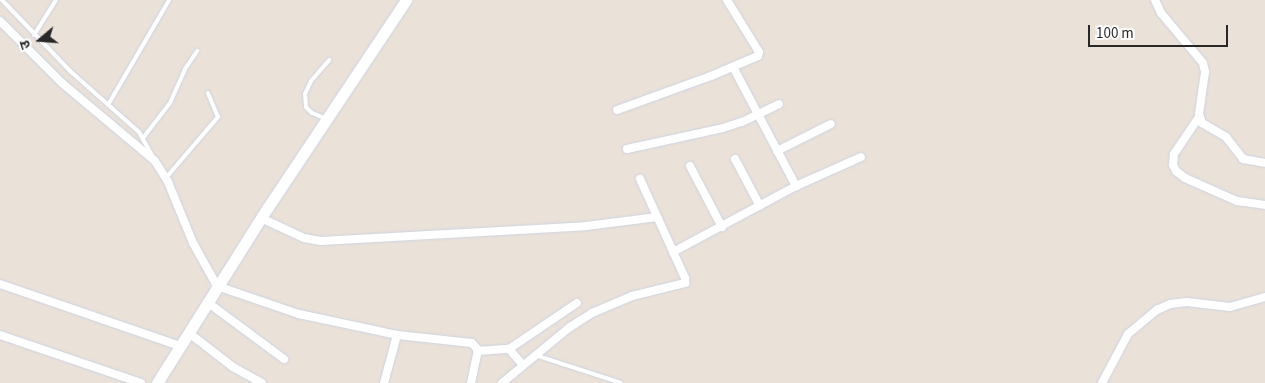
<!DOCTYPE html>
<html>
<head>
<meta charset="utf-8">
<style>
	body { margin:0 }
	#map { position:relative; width:1265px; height:383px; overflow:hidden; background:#eae1d9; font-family:"Source Sans 3","Noto Sans Devanagari",sans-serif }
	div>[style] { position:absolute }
	.roads { filter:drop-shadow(0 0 1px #ced4e1) drop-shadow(0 0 1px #ced4e1) }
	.lane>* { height:4px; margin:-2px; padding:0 2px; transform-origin:2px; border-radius:2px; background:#fff }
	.street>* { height:8px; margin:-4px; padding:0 4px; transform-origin:4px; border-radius:4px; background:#fff }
	.secondary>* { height:11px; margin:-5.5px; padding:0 5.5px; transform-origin:5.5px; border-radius:5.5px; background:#fff }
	span { translate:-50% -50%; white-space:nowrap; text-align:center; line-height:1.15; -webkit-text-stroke:4px #fff; paint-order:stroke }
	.north { position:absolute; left:15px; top:15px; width:50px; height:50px; -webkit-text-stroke:4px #fff; paint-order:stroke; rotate:252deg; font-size:14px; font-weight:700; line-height:20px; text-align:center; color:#282828 }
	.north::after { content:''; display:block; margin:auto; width:18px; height:22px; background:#282828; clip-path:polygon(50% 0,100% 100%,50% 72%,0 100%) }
	.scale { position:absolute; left:1088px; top:25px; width:140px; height:22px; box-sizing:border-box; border:2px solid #282828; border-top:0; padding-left:6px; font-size:15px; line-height:18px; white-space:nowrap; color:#282828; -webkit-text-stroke:4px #fff; paint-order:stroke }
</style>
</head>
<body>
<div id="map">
	<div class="roads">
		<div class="lane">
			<div style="left:2px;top:0;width:98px;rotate:46.2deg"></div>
			<div style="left:70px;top:71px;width:92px;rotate:41.5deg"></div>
			<div style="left:139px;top:132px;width:29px;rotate:61deg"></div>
			<div style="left:34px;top:35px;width:41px;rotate:-57.8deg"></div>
			<div style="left:108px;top:105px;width:121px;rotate:-59.8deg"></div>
			<div style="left:324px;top:118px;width:13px;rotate:-157deg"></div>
			<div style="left:312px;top:113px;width:8px;rotate:-135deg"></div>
			<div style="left:306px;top:107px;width:13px;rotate:-94deg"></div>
			<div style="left:305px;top:94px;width:14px;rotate:-65deg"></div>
			<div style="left:311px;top:81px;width:28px;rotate:-49deg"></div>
			<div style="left:143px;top:138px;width:44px;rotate:-52.4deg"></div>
			<div style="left:170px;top:103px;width:37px;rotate:-66deg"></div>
			<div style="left:185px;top:69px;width:22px;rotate:-56deg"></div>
			<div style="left:165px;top:179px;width:82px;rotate:-49.5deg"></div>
			<div style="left:218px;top:117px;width:26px;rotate:-113deg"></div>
			<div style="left:535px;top:355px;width:90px;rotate:18deg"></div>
		</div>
		<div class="street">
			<div style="left:1155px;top:0;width:14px;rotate:65deg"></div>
			<div style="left:1161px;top:13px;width:65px;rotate:50deg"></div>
			<div style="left:1203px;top:63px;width:9px;rotate:77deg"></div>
			<div style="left:1205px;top:72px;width:42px;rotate:98.1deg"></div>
			<div style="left:1199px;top:114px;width:9px;rotate:72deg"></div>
			<div style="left:1202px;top:123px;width:28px;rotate:30deg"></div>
			<div style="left:1226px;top:137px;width:28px;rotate:52deg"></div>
			<div style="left:1243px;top:159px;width:22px;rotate:10deg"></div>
			<div style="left:0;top:21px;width:88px;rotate:45deg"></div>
			<div style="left:62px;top:83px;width:121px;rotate:40deg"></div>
			<div style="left:155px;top:161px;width:25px;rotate:58deg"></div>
			<div style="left:168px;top:182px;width:66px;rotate:67.7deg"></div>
			<div style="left:193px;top:243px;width:49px;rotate:60.8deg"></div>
			<div style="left:217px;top:286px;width:87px;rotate:18.9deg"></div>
			<div style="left:299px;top:314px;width:100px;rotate:12.1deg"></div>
			<div style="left:397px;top:335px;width:75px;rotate:6.1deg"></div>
			<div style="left:472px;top:343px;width:9px;rotate:49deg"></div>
			<div style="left:478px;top:350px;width:34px;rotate:102deg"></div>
			<div style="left:733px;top:67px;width:135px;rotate:62.1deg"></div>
			<div style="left:617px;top:110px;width:100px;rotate:-19.9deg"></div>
			<div style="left:711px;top:76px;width:51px;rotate:-23.1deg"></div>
			<div style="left:758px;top:56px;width:4px;rotate:-76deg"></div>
			<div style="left:759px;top:52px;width:61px;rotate:-121.6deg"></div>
			<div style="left:1199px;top:117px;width:45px;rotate:124deg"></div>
			<div style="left:1174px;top:154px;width:11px;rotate:95deg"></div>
			<div style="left:1173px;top:165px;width:7px;rotate:63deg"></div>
			<div style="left:1176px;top:171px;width:11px;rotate:38deg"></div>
			<div style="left:1185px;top:178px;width:57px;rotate:23.9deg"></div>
			<div style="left:1237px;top:201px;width:28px;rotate:8deg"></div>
			<div style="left:627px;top:149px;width:98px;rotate:-12.3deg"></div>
			<div style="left:723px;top:128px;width:20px;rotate:-18deg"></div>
			<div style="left:742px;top:122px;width:41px;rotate:-25.9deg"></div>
			<div style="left:777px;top:151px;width:60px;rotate:-26.6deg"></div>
			<div style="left:735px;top:159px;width:53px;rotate:62deg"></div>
			<div style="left:690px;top:166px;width:69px;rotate:62.3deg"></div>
			<div style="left:261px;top:218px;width:47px;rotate:24.9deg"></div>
			<div style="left:304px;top:238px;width:17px;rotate:10deg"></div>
			<div style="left:321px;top:241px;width:265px;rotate:-3.2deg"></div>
			<div style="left:586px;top:226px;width:72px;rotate:-7.2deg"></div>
			<div style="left:673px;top:252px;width:140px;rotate:-28.2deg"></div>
			<div style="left:796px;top:186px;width:71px;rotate:-24deg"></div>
			<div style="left:0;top:284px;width:190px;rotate:19deg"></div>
			<div style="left:207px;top:302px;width:96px;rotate:36.5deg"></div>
			<div style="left:189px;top:333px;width:56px;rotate:37.7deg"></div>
			<div style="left:233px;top:367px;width:33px;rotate:29deg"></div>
			<div style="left:0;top:335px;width:149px;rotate:18.8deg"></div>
			<div style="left:509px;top:349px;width:21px;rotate:49deg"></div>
			<div style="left:477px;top:351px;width:32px;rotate:-4deg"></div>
			<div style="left:509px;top:349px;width:82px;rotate:-34.1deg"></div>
			<div style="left:384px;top:383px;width:50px;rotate:-74.8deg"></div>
			<div style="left:502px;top:383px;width:88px;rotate:-39.5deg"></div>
			<div style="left:570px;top:327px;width:26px;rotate:-32deg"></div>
			<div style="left:592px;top:313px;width:43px;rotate:-23deg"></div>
			<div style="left:632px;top:296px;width:55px;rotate:-13.8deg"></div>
			<div style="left:685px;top:283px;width:5px;rotate:-90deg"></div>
			<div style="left:685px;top:278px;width:109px;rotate:-114.4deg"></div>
			<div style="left:1102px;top:383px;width:55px;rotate:-62deg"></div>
			<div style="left:1128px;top:334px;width:38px;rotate:-40deg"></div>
			<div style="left:1157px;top:310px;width:14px;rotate:-25deg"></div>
			<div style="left:1170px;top:304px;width:17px;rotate:-7deg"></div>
			<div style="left:1187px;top:302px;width:43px;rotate:6.6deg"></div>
			<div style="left:1230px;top:307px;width:36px;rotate:-16deg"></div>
		</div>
		<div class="secondary">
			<div style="left:157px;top:383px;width:208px;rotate:-57.8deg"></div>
			<div style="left:268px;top:207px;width:249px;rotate:-56.3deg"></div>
		</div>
	</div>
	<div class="north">उ</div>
	<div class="scale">100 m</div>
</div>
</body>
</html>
